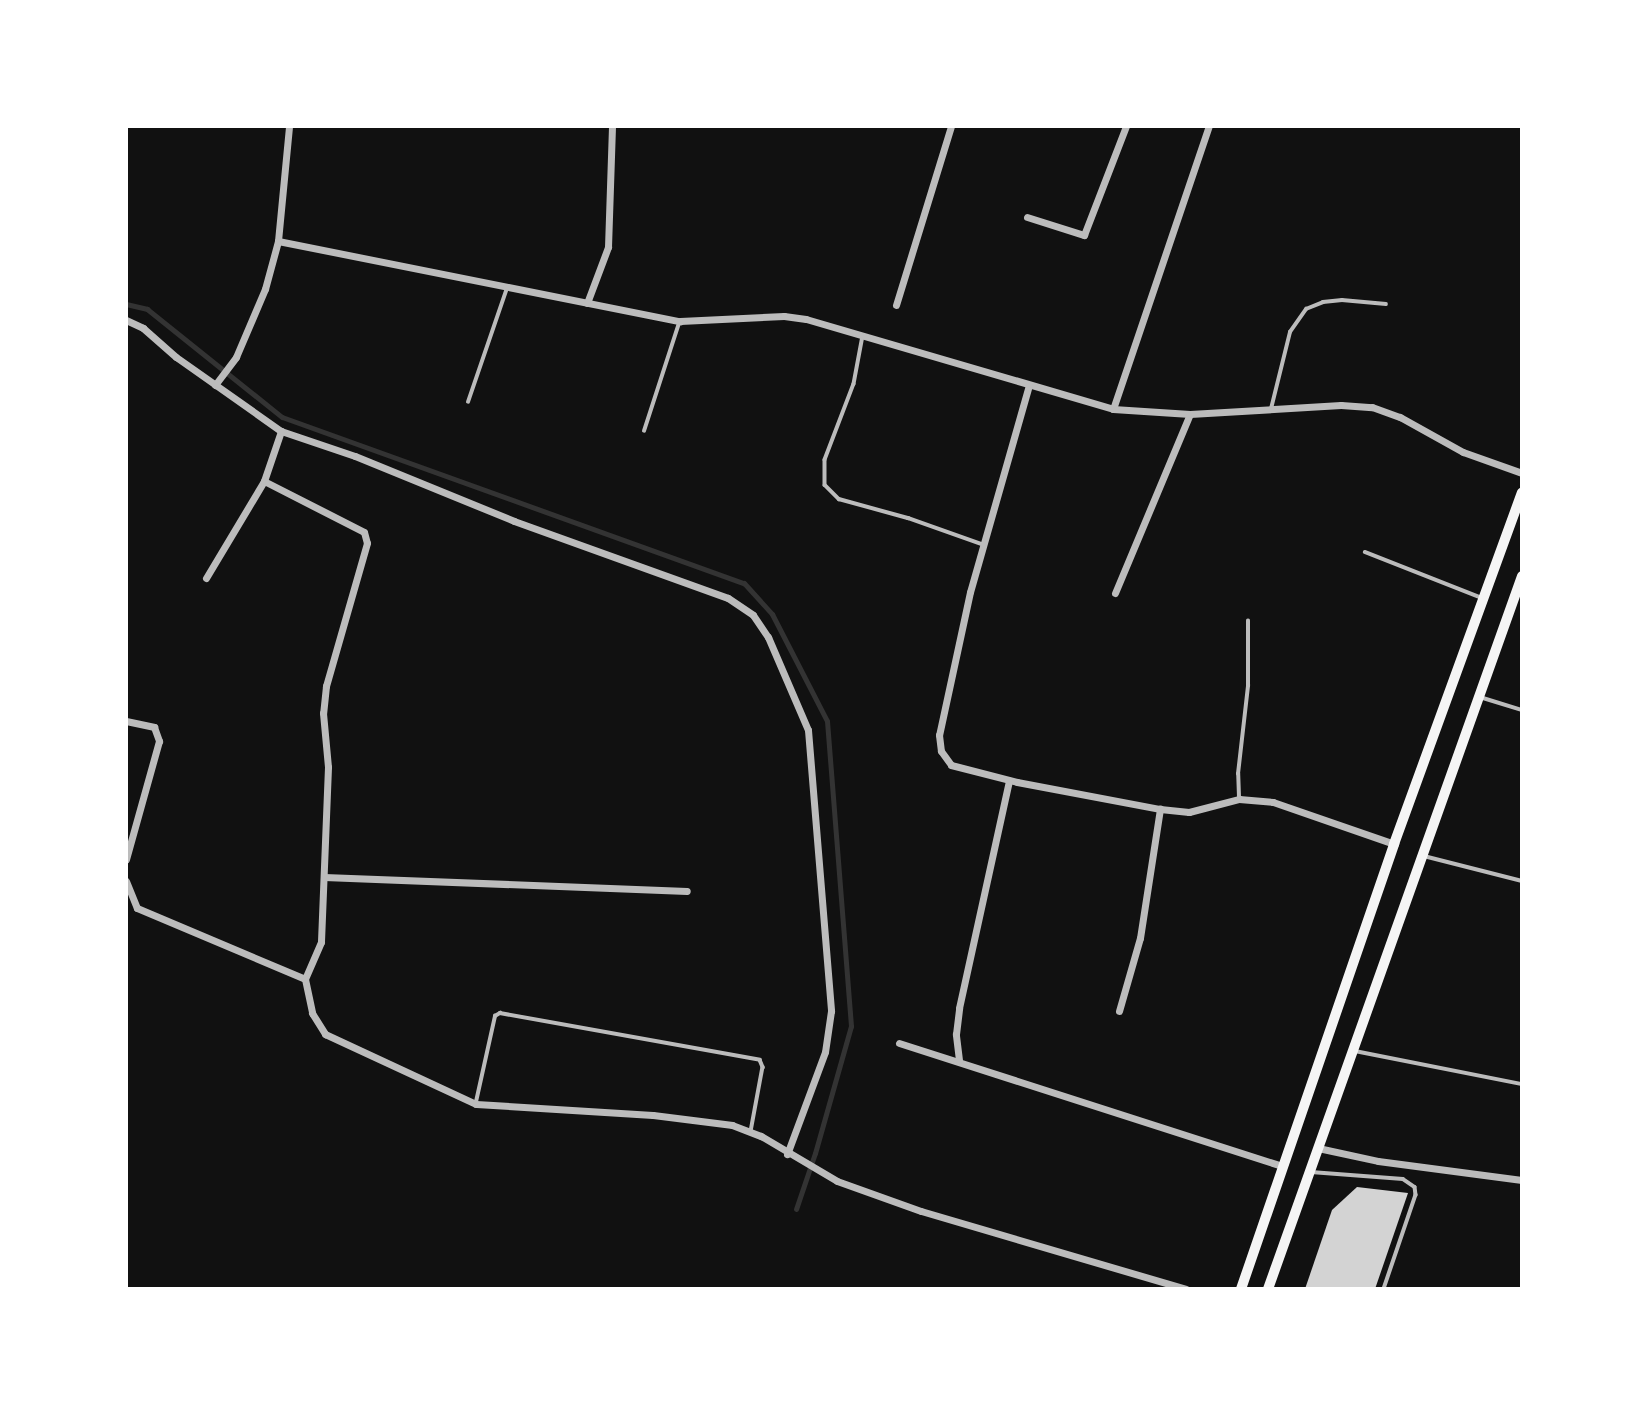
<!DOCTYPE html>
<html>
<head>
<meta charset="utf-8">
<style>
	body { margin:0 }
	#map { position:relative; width:1648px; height:1415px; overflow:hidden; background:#111; font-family:"Fira Sans Condensed",sans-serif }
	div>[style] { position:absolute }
	.stream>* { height:5px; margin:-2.5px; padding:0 2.5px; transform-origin:2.5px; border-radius:2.5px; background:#333 }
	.building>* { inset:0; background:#d3d3d3 }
	.service>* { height:3.5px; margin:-1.75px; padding:0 1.75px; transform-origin:1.75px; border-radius:1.75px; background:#bcbcbc }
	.minor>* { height:7px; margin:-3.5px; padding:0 3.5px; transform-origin:3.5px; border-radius:3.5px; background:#bcbcbc }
	.primary>* { height:10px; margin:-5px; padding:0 5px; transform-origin:5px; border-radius:5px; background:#f5f5f5 }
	span { translate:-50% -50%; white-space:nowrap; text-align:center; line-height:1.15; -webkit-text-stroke:6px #fff; paint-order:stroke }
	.frame { position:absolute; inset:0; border:128px solid #fff; pointer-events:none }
</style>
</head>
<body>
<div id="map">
	<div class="stream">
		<div style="left:126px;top:304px;width:22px;rotate:13deg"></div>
		<div style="left:147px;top:309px;width:173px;rotate:38.7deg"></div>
		<div style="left:282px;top:417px;width:491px;rotate:19.8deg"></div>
		<div style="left:744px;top:583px;width:42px;rotate:47.9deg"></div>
		<div style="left:772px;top:614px;width:120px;rotate:62.8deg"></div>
		<div style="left:827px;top:721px;width:306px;rotate:85.5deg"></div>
		<div style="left:851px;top:1026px;width:132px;rotate:105.8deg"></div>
		<div style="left:815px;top:1153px;width:59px;rotate:108.7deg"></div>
	</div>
	<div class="building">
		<div style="clip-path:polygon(1357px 1187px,1408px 1193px,1375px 1289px,1305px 1289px,1332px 1210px)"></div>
	</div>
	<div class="service">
		<div style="left:863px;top:336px;width:49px;rotate:100.6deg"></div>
		<div style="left:854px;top:384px;width:81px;rotate:110.9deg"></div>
		<div style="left:825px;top:460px;width:25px;rotate:90deg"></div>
		<div style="left:825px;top:485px;width:20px;rotate:45deg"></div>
		<div style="left:839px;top:499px;width:72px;rotate:15.4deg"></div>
		<div style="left:908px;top:518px;width:78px;rotate:19.4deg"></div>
		<div style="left:468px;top:402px;width:120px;rotate:-71.1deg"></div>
		<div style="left:1271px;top:409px;width:79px;rotate:-76.1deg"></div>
		<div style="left:1290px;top:332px;width:28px;rotate:-55deg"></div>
		<div style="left:1306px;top:309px;width:18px;rotate:-22deg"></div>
		<div style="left:1323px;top:302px;width:19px;rotate:-6deg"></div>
		<div style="left:1342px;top:300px;width:44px;rotate:5.2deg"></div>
		<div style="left:644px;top:431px;width:114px;rotate:-72deg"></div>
		<div style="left:1365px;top:552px;width:123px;rotate:21.4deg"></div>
		<div style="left:1480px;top:697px;width:44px;rotate:17.2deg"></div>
		<div style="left:1239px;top:797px;width:23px;rotate:-92deg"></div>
		<div style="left:1238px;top:774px;width:89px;rotate:-83.5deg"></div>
		<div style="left:1248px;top:686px;width:65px;rotate:-90deg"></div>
		<div style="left:1424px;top:856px;width:101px;rotate:14.3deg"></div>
		<div style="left:1355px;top:1051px;width:170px;rotate:11.2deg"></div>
		<div style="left:476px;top:1102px;width:88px;rotate:-77.5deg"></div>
		<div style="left:495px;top:1016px;width:6px;rotate:-31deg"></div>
		<div style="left:500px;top:1013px;width:264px;rotate:10.2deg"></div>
		<div style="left:760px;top:1060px;width:8px;rotate:67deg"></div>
		<div style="left:763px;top:1067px;width:66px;rotate:100.5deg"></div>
		<div style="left:1311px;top:1172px;width:92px;rotate:4.4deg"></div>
		<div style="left:1403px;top:1179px;width:14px;rotate:34deg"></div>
		<div style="left:1415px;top:1187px;width:8px;rotate:83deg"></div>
		<div style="left:1416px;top:1195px;width:99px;rotate:108.8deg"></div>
	</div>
	<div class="minor">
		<div style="left:1027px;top:217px;width:60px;rotate:17.5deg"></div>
		<div style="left:1084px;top:235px;width:117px;rotate:-68.9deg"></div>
		<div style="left:278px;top:241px;width:410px;rotate:11.3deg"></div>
		<div style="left:680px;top:321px;width:104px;rotate:-2.8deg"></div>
		<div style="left:784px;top:316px;width:22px;rotate:8deg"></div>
		<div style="left:806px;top:319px;width:320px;rotate:16.3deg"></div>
		<div style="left:1113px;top:409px;width:77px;rotate:3.7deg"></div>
		<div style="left:1190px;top:414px;width:151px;rotate:-3.4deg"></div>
		<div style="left:1341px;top:405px;width:31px;rotate:4deg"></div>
		<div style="left:1372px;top:407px;width:30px;rotate:20deg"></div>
		<div style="left:1400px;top:417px;width:72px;rotate:29.1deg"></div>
		<div style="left:1463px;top:452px;width:63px;rotate:19.6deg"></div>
		<div style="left:587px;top:303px;width:60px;rotate:-69.4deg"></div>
		<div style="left:608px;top:247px;width:121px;rotate:-88.1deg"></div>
		<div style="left:896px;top:305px;width:187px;rotate:-72.9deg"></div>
		<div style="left:126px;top:320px;width:19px;rotate:25deg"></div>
		<div style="left:143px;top:328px;width:44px;rotate:41.3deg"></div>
		<div style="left:176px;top:357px;width:128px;rotate:35.2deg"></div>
		<div style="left:281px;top:431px;width:78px;rotate:18.7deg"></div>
		<div style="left:355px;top:456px;width:172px;rotate:22.2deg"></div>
		<div style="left:514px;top:521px;width:227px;rotate:19.8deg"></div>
		<div style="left:728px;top:598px;width:30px;rotate:34deg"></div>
		<div style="left:753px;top:615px;width:27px;rotate:56deg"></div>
		<div style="left:768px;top:637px;width:101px;rotate:66.7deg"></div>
		<div style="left:808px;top:730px;width:282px;rotate:85.3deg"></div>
		<div style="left:831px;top:1011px;width:41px;rotate:98.3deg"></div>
		<div style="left:825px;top:1052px;width:109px;rotate:110.4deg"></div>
		<div style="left:215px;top:385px;width:35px;rotate:-53deg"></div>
		<div style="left:236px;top:357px;width:74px;rotate:-66.9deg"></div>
		<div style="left:265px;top:289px;width:50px;rotate:-74.8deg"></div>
		<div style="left:278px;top:241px;width:116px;rotate:-84.5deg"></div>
		<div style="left:1029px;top:385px;width:215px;rotate:105.9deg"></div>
		<div style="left:970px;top:592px;width:146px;rotate:102.2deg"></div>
		<div style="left:939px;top:735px;width:16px;rotate:83deg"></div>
		<div style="left:941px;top:751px;width:17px;rotate:54deg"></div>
		<div style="left:951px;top:765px;width:68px;rotate:14.4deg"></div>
		<div style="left:1017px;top:782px;width:146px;rotate:10.7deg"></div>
		<div style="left:1160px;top:809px;width:29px;rotate:6deg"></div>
		<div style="left:1189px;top:812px;width:52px;rotate:-14.6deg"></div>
		<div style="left:1239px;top:799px;width:34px;rotate:5deg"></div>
		<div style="left:1273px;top:802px;width:128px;rotate:19.1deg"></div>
		<div style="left:1113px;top:409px;width:299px;rotate:-71.3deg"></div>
		<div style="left:264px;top:481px;width:112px;rotate:27deg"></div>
		<div style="left:364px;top:532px;width:11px;rotate:75deg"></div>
		<div style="left:367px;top:543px;width:149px;rotate:106deg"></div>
		<div style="left:326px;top:686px;width:27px;rotate:96deg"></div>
		<div style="left:323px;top:713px;width:54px;rotate:84.7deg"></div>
		<div style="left:328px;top:767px;width:175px;rotate:92.3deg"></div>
		<div style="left:321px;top:942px;width:40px;rotate:113.4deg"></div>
		<div style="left:305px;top:979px;width:35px;rotate:78deg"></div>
		<div style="left:312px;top:1013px;width:25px;rotate:58deg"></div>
		<div style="left:325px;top:1034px;width:166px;rotate:24.9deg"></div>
		<div style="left:476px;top:1104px;width:177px;rotate:3.6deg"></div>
		<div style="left:653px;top:1115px;width:80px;rotate:7.2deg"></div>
		<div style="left:732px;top:1125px;width:31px;rotate:21deg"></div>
		<div style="left:761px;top:1136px;width:88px;rotate:30.6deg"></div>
		<div style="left:837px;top:1181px;width:89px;rotate:19.7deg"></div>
		<div style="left:921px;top:1211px;width:276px;rotate:16.4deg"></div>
		<div style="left:206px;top:578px;width:113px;rotate:-59.1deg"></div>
		<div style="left:264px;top:481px;width:53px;rotate:-71.2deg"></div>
		<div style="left:1115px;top:593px;width:194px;rotate:-67.3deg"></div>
		<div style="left:126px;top:721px;width:29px;rotate:12deg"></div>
		<div style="left:154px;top:727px;width:15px;rotate:70deg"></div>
		<div style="left:159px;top:741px;width:123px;rotate:105.6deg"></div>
		<div style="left:324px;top:877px;width:363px;rotate:2.2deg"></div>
		<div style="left:126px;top:881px;width:29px;rotate:68deg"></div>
		<div style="left:137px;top:908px;width:182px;rotate:22.9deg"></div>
		<div style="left:1119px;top:1011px;width:76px;rotate:-74deg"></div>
		<div style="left:1140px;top:938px;width:131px;rotate:-81.2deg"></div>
		<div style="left:899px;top:1043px;width:403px;rotate:17.8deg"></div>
		<div style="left:959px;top:1060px;width:26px;rotate:-97deg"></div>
		<div style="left:956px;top:1034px;width:26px;rotate:-83deg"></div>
		<div style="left:959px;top:1008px;width:233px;rotate:-77.6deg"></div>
		<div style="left:1318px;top:1148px;width:61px;rotate:12.2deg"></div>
		<div style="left:1378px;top:1161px;width:145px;rotate:7.5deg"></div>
	</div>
	<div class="primary">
		<div style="left:1241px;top:1289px;width:471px;rotate:-71deg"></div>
		<div style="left:1394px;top:844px;width:374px;rotate:-70deg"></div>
		<div style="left:1268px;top:1289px;width:757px;rotate:-70.39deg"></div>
	</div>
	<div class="frame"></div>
</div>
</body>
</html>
